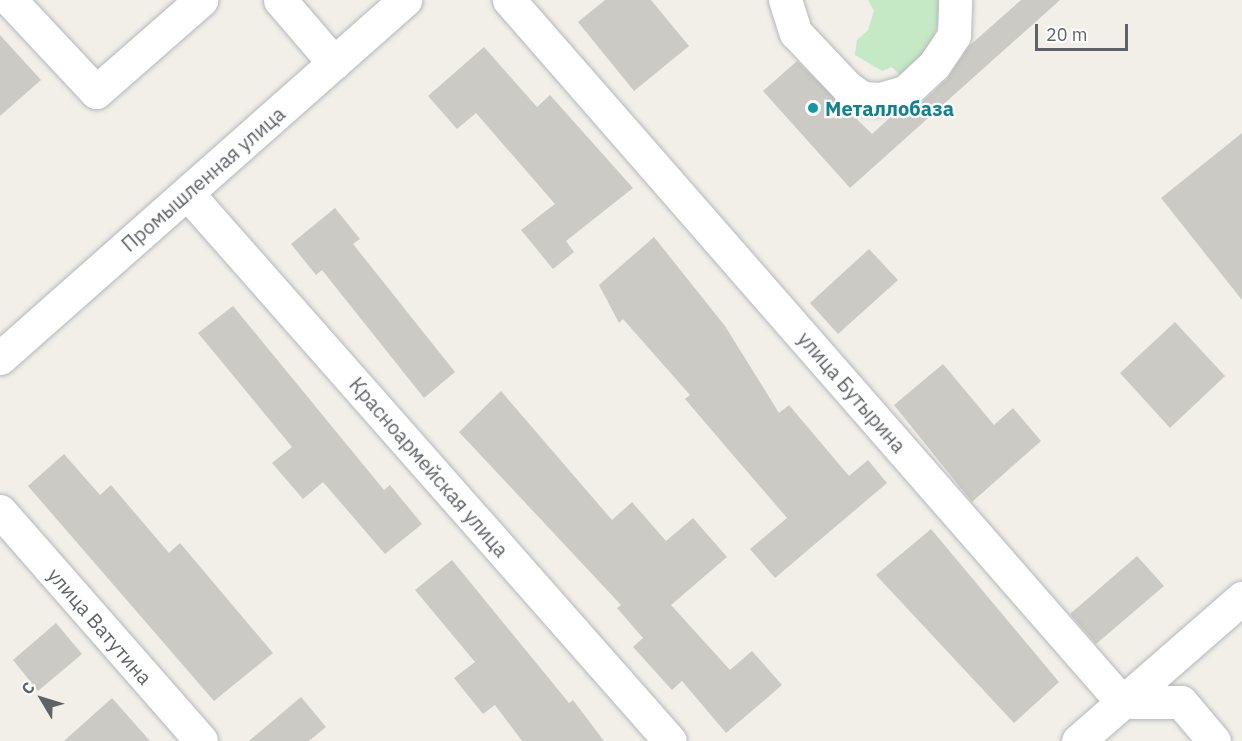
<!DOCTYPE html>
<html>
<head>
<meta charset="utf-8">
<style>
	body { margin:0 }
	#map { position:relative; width:1242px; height:741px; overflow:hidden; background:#f1efe8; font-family:"IBM Plex Sans",sans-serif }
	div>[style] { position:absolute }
	.green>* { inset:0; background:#c5e8c5 }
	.building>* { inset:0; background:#cccac5 }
	.roads { filter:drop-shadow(0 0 2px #b5b8bc) drop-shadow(0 0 2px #b5b8bc) }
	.minor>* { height:33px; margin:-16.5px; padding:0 16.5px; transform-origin:16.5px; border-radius:16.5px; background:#fff }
	.dots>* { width:16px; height:16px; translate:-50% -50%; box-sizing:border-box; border:3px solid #fff; border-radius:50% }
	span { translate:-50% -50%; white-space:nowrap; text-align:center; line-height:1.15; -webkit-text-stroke:4.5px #fff; paint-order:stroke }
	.culture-label { font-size:20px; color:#0d838f; font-weight:700 }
	.left { translate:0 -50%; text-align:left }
	.street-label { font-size:20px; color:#5f6368 }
	.north { position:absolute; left:12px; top:669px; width:60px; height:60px; -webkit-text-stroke:4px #fff; paint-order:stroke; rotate:308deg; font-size:16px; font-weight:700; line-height:24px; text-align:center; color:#5f6368 }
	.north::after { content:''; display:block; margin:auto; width:21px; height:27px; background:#5f6368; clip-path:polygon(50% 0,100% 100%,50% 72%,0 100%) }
	.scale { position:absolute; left:1035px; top:24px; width:93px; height:27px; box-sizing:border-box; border:3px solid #5f6368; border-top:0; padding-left:8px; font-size:18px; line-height:21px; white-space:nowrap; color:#5f6368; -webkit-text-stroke:4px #fff; paint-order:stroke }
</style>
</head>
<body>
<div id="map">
	<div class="green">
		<div style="clip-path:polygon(868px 0,940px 0,942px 13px,927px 54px,904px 80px,892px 67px,882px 71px,855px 55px,857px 40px,868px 30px,874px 11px)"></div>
	</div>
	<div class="building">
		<div style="clip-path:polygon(605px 0,651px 0,689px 46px,634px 91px,578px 22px)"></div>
		<div style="clip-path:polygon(1021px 0,1060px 0,850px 188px,763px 91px,797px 61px,872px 134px,893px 115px,918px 106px,947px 79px,968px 47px)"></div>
		<div style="clip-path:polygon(0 35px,41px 80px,0 116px)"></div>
		<div style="clip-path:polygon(484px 47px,537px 107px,550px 95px,633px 188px,566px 241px,574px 252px,553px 269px,521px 230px,555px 204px,476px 113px,457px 129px,428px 96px)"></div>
		<div style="clip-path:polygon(1242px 133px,1242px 300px,1161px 198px)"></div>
		<div style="clip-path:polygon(335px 208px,360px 239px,353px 244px,455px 372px,424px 398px,322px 270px,316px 275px,291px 244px)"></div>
		<div style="clip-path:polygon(654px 237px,725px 326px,779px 413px,789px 405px,849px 476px,868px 460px,887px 483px,775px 578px,750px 549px,787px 518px,685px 399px,690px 395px,623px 319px,619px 323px,599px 285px)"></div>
		<div style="clip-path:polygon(869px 249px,898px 280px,838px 334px,810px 303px)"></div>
		<div style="clip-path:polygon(233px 306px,384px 490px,390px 485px,422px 524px,385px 554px,323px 482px,303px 499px,272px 463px,292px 447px,198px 333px)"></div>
		<div style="clip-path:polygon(1175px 322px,1225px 376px,1170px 428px,1120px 373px)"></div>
		<div style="clip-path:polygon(943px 364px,994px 425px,1013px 408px,1041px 441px,972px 502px,894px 405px)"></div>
		<div style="clip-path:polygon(501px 391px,612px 520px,632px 502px,666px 541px,693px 518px,727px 557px,671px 605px,730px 670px,752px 651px,782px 685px,726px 733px,682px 681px,672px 690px,633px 647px,643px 638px,617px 608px,621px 605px,459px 432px)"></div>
		<div style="clip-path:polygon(64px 454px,100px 495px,111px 485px,169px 553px,180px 543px,273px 653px,214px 701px,28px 486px)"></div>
		<div style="clip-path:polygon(931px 529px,1059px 682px,1014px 723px,876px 575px)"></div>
		<div style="clip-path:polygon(1137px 556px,1164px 586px,1096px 644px,1070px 614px)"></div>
		<div style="clip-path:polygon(452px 560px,569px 703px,573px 700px,604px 741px,522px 741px,495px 705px,483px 714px,454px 678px,475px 662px,415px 590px)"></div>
		<div style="clip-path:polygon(56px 623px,82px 654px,38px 691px,13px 660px)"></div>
		<div style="clip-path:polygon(301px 697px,326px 727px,309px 741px,249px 741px)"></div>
		<div style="clip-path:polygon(112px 698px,150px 741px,64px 741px)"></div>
	</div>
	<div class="roads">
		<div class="minor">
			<div style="left:10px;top:0;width:126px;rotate:46.9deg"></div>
			<div style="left:96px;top:92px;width:140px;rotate:-41.2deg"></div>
			<div style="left:280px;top:0;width:83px;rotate:49.4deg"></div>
			<div style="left:509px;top:0;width:932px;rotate:48.87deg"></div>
			<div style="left:1122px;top:702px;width:59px"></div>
			<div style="left:1181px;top:702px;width:51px;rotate:49.8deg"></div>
			<div style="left:785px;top:0;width:35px;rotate:72deg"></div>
			<div style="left:796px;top:33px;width:76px;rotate:46.6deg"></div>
			<div style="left:848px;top:88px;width:18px;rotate:34deg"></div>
			<div style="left:863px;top:98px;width:17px;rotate:3deg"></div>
			<div style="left:880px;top:99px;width:26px;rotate:-16deg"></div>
			<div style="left:905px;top:92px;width:40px;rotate:-43deg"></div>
			<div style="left:934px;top:65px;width:36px;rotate:-56deg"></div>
			<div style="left:954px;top:35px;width:35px;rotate:-88deg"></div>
			<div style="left:187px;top:193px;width:730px;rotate:48.61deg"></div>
			<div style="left:0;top:358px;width:541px;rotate:-41.48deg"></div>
			<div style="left:0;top:511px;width:305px;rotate:48.8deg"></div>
			<div style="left:1078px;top:741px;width:218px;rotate:-41.1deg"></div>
		</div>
	</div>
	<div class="dots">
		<div style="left:813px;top:108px;background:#0f9aa8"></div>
	</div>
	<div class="culture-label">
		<span class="left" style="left:825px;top:108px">Металлобаза</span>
	</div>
	<div class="street-label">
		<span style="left:203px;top:179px;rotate:-41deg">Промышленная улица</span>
		<span style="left:852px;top:392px;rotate:49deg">улица Бутырина</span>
		<span style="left:429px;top:467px;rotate:49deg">Красноармейская улица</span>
		<span style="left:100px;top:626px;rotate:49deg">улица Ватутина</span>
	</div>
	<div class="north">С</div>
	<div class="scale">20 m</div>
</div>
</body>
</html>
